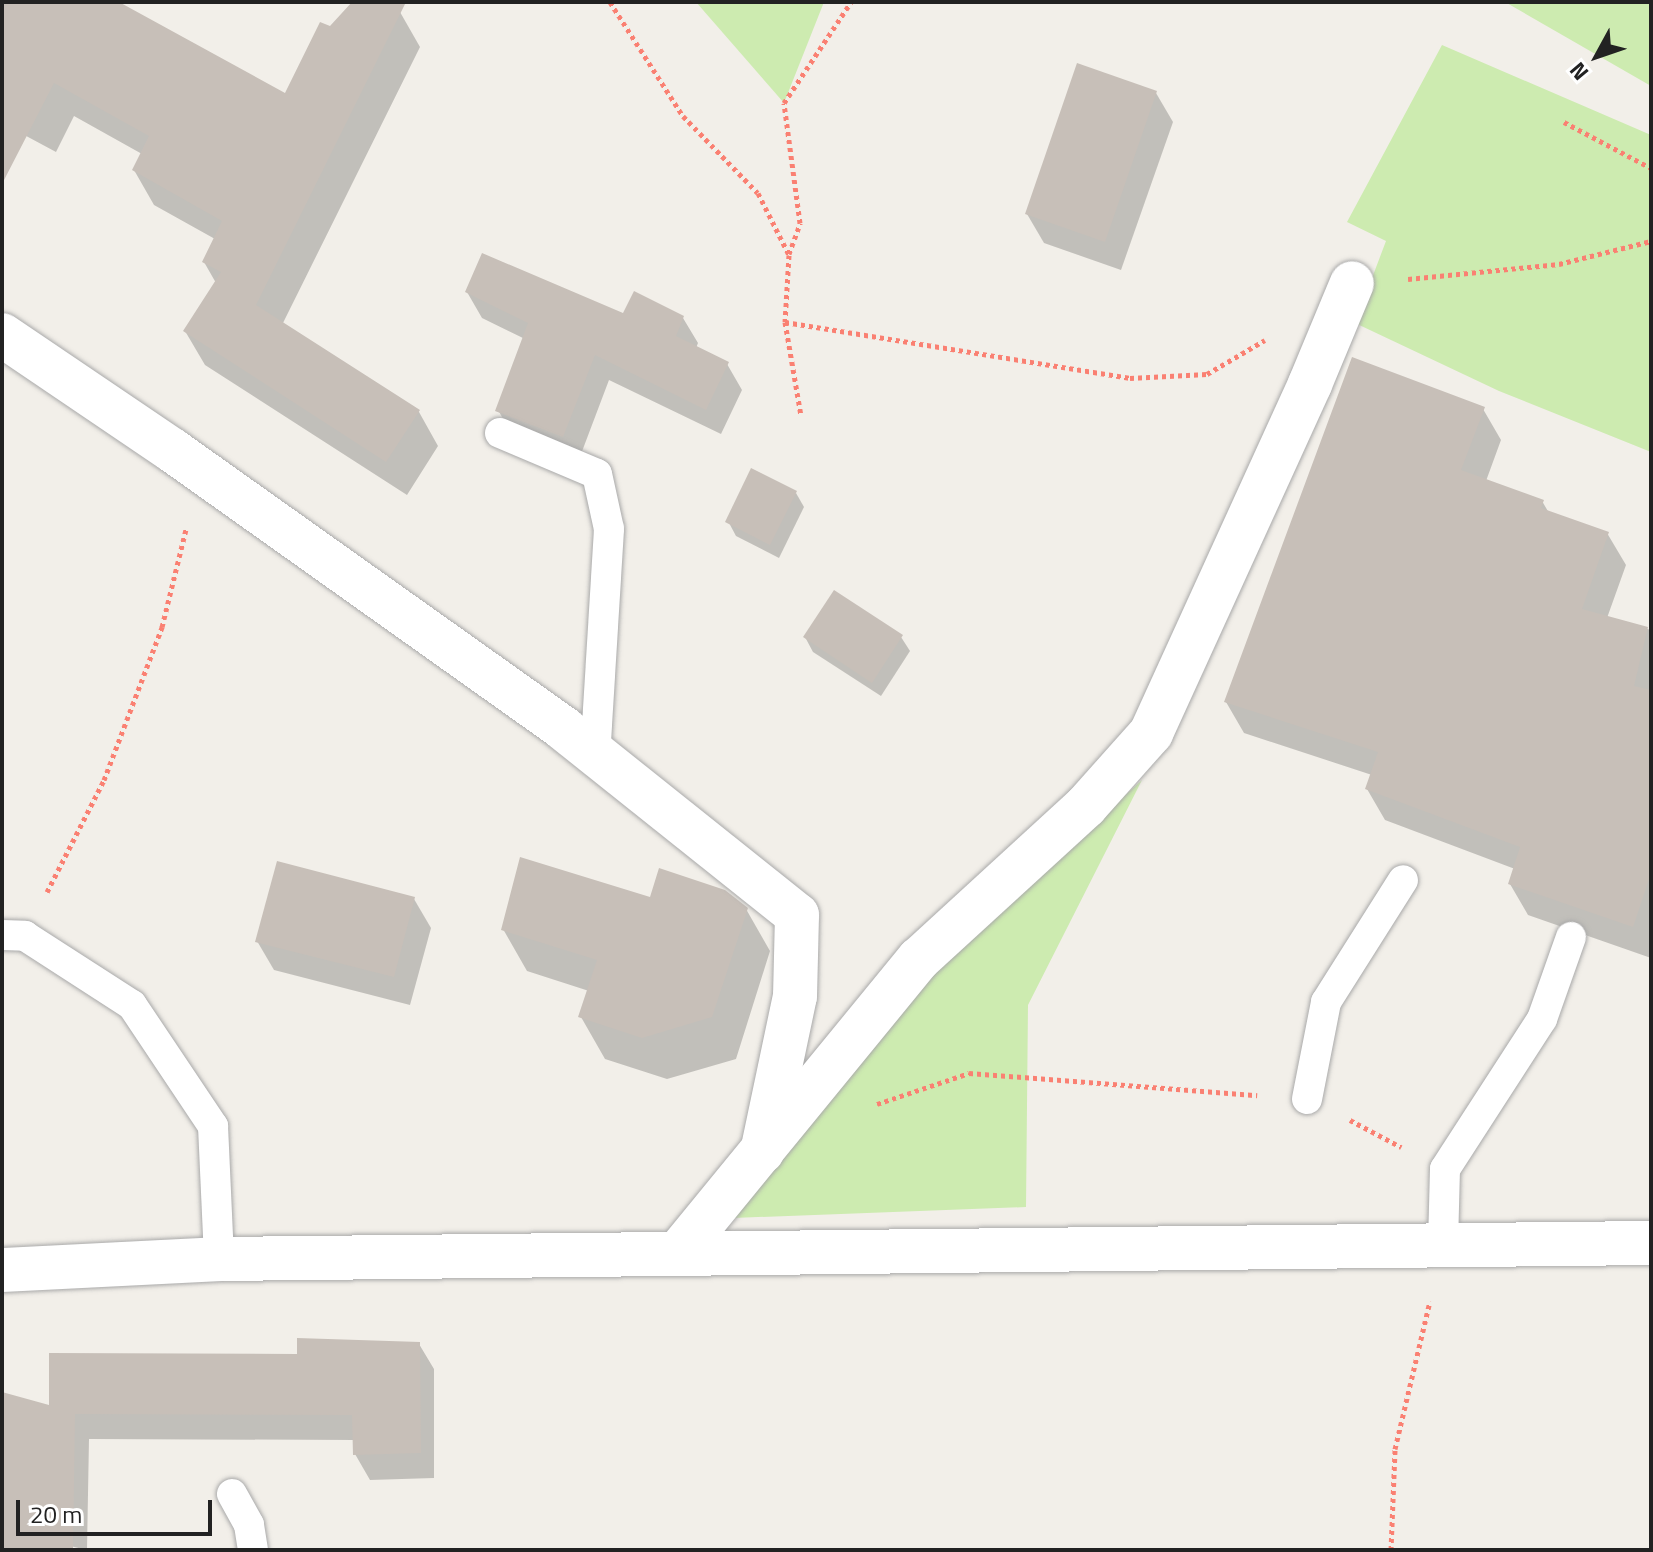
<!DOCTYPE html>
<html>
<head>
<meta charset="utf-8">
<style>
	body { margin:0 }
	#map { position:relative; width:1653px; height:1552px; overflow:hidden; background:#f2efe9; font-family:"Titillium Web",sans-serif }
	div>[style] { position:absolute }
	.grass>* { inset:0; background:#cdebb0 }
	.shadow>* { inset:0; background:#0003 }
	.building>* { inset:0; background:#c7bfb8 }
	.path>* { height:5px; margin-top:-2.5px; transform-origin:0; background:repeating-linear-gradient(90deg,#fa8072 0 4px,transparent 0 8px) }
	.roads { filter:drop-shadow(0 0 2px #a9a9a9) drop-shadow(0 0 2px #a9a9a9) }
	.service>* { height:30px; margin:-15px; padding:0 15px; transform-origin:15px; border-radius:15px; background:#fff }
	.minor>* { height:44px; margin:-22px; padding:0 22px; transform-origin:22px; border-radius:22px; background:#fff }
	span { translate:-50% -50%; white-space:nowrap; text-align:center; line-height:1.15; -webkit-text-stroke:7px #fff; paint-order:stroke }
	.frame { position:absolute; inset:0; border:4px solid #222; pointer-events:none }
	.north { position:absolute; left:1557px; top:16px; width:80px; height:80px; -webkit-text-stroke:6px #fff; paint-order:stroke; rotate:230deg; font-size:22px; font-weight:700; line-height:32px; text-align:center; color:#222 }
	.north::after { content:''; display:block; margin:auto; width:28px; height:36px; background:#222; clip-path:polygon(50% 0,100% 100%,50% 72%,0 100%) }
	.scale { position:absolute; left:16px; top:1500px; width:196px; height:36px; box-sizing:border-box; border:4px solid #222; border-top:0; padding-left:10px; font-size:24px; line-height:28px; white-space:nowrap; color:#222; -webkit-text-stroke:6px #fff; paint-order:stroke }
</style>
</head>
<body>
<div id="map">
	<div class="grass">
		<div style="clip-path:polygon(696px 2px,824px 2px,784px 103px)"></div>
		<div style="clip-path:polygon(1505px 2px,1651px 2px,1651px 86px)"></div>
		<div style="clip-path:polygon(1442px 45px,1651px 135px,1651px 452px,1499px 391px,1355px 323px,1386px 241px,1347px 222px)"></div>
		<div style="clip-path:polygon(1142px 780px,1028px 1005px,1026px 1207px,733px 1218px,939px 963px)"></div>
	</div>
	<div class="shadow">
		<div style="clip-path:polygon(2px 2px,112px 2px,286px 96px,330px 29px,354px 2px,388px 2px,400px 12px,420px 47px,282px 325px,419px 412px,438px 446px,407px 495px,205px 365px,185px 331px,216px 283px,204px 262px,215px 239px,154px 205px,134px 170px,142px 154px,74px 116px,56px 152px,2px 123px)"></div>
		<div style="clip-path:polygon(1156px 93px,1173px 122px,1121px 270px,1044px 243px,1027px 214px)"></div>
		<div style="clip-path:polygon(467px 292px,624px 316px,683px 318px,698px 343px,696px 348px,727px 364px,742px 390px,721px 434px,609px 380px,578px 462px,513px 436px,498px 410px,525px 339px,482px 318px)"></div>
		<div style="clip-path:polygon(1483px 409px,1501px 440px,1486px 481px,1542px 501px,1549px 513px,1607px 533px,1626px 565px,1607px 618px,1651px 630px,1651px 958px,1528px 915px,1510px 884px,1515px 869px,1385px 820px,1367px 789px,1372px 775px,1244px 733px,1226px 702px)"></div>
		<div style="clip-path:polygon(796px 493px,804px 507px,779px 558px,736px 536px,728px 521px)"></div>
		<div style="clip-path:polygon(805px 637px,901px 637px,910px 651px,881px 696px,813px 652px)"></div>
		<div style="clip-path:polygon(414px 899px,431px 928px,410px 1005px,274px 970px,257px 941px)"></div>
		<div style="clip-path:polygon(746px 909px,770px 951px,736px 1059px,667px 1079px,605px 1059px,581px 1017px,589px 991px,527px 971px,503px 929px)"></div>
		<div style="clip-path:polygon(419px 1344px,434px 1369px,434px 1478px,370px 1480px,355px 1454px,355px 1440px,89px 1439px,87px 1550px,2px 1530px,2px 1395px,51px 1407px,299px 1356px)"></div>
	</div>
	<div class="building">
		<div style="clip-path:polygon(2px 2px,119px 2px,285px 93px,320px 22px,330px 26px,352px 2px,406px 2px,256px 305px,420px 410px,386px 462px,183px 331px,221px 272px,202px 262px,222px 221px,132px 170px,149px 136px,54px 83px,2px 184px)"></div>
		<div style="clip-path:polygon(1077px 63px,1157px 91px,1105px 242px,1025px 214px)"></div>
		<div style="clip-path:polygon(482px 253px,623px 313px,634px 291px,684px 316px,676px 336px,729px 362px,706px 410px,595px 355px,563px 437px,495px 411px,528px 323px,465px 292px)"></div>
		<div style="clip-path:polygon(1352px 357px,1485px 407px,1461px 470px,1544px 500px,1541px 508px,1609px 532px,1582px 609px,1648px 627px,1634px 686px,1651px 690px,1651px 873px,1633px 927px,1508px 884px,1520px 847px,1365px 789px,1378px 752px,1224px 702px)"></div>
		<div style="clip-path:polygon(751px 468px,797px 491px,770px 545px,725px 522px)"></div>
		<div style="clip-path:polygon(834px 590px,903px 635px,872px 683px,803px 637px)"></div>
		<div style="clip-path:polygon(520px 857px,650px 897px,659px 868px,725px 890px,748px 908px,712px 1017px,642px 1038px,578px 1017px,597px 960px,501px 930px)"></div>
		<div style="clip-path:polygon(277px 861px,415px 897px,394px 977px,255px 942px)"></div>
		<div style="clip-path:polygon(297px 1338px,420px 1342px,421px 1453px,353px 1455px,352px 1415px,75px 1414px,73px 1550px,2px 1550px,2px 1392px,49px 1405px,49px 1353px,297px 1354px)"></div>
	</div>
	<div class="path">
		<div style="left:610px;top:2px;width:135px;rotate:57.4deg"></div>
		<div style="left:683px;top:116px;width:107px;rotate:45.8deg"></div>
		<div style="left:758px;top:193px;width:69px;rotate:63.4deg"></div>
		<div style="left:789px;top:255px;width:67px;rotate:93.4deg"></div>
		<div style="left:785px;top:322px;width:95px;rotate:80.3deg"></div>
		<div style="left:1564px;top:122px;width:98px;rotate:27.9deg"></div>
		<div style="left:789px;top:254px;width:33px;rotate:-70deg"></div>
		<div style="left:800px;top:223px;width:121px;rotate:-97.6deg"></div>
		<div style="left:784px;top:103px;width:121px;rotate:-56.4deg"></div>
		<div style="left:1408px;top:279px;width:152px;rotate:-5.7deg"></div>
		<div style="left:1559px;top:264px;width:95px;rotate:-14deg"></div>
		<div style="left:785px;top:322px;width:350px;rotate:9.2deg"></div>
		<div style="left:1130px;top:378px;width:77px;rotate:-3deg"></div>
		<div style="left:1207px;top:374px;width:67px;rotate:-30.4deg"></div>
		<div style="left:47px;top:892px;width:126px;rotate:-63deg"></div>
		<div style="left:104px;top:780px;width:164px;rotate:-69.2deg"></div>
		<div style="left:162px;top:627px;width:101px;rotate:-76.2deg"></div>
		<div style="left:877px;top:1104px;width:97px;rotate:-18.6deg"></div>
		<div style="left:969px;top:1073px;width:289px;rotate:4.4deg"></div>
		<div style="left:1350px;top:1120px;width:58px;rotate:27.9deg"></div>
		<div style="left:1391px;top:1550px;width:101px;rotate:-87.7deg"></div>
		<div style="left:1395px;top:1449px;width:152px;rotate:-76.7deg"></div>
	</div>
	<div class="roads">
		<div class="service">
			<div style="left:500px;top:433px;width:105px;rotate:22.9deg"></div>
			<div style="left:597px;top:474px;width:56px;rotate:77.7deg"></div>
			<div style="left:609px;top:529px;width:227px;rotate:93.5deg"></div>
			<div style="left:2px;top:935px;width:23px;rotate:2deg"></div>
			<div style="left:25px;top:936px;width:127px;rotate:32.8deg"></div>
			<div style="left:132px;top:1005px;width:146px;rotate:56.2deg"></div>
			<div style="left:213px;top:1126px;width:133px;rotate:87.4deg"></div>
			<div style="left:1307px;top:1099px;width:99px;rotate:-78.9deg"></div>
			<div style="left:1326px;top:1002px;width:144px;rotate:-57.7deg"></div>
			<div style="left:1443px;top:1245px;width:76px;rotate:-88.5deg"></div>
			<div style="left:1445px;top:1169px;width:179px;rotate:-57.1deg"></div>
			<div style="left:1542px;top:1019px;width:87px;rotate:-70.5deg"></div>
			<div style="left:232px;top:1494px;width:35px;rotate:61deg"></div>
			<div style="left:249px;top:1525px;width:25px;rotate:81deg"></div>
		</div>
		<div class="minor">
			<div style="left:2px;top:335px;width:205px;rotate:34.1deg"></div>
			<div style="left:172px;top:450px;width:481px;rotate:35.4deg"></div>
			<div style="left:564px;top:729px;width:298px;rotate:38.6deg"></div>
			<div style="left:797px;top:915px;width:81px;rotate:91.4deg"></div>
			<div style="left:795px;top:996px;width:159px;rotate:101.9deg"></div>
			<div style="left:678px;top:1253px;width:380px;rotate:-50.7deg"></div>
			<div style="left:919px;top:959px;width:226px;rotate:-42.5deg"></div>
			<div style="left:1086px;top:806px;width:98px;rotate:-48.3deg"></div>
			<div style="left:1151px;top:733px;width:384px;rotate:-65.5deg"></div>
			<div style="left:1310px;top:384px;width:109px;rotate:-67.4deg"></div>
			<div style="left:2px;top:1270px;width:217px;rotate:-2.9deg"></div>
			<div style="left:219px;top:1259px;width:1432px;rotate:-0.64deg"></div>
		</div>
	</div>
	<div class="frame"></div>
	<div class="north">N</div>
	<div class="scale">20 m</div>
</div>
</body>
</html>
